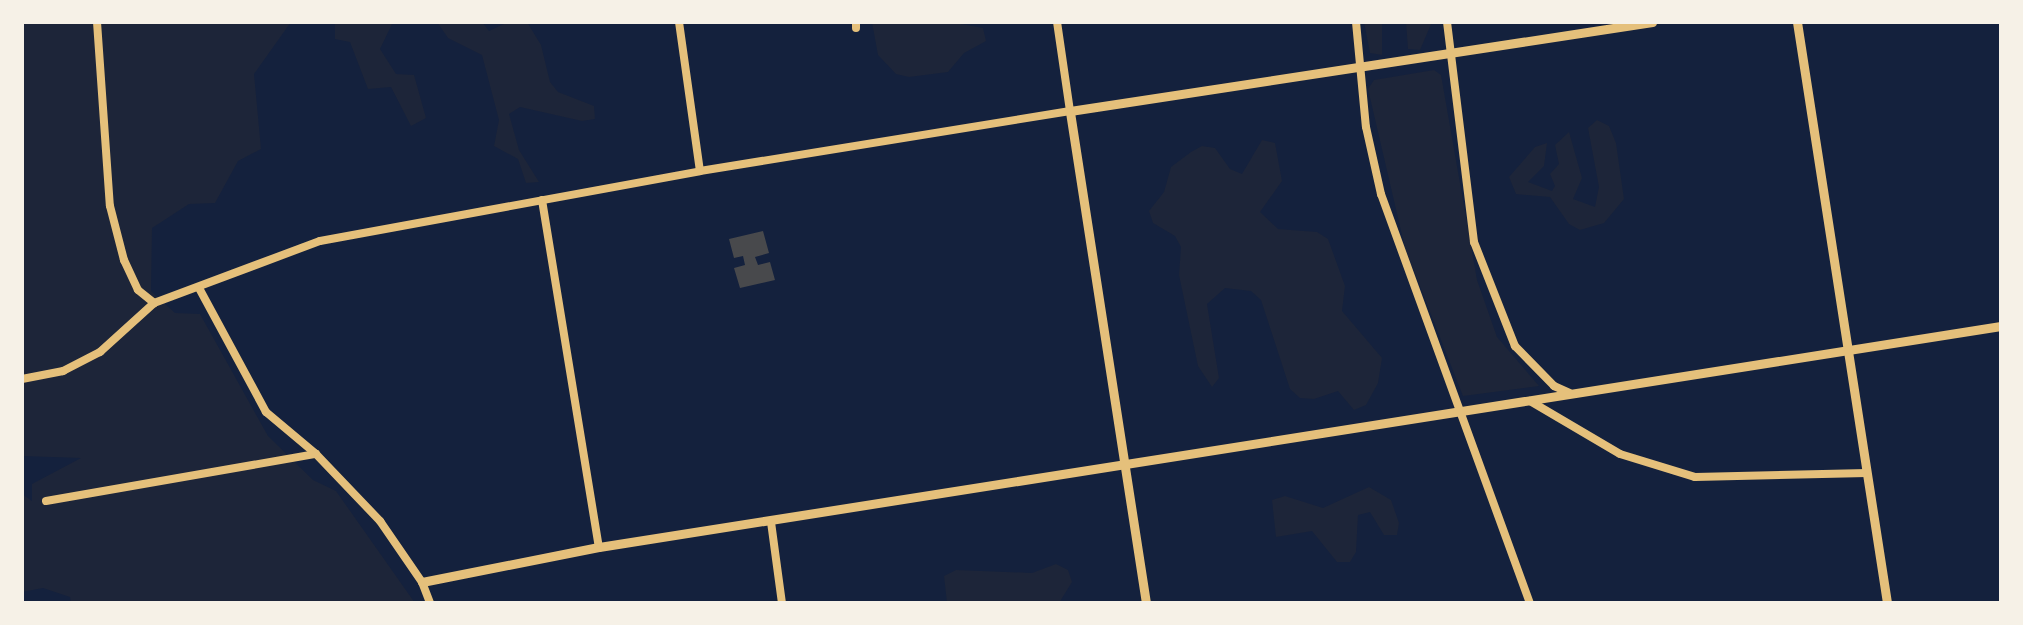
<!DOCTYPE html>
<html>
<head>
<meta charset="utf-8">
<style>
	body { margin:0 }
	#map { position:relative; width:2023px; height:625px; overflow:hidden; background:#14213d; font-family:"PT Sans Narrow",sans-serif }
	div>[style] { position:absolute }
	.green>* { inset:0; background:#1d2539 }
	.building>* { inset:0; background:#48494c }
	.minor>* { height:8px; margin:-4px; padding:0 4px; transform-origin:4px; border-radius:4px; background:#e5c07b }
	.tertiary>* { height:9px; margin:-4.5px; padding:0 4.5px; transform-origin:4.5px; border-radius:4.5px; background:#e5c07b }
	span { translate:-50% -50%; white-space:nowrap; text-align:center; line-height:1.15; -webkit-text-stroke:6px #f6f1e7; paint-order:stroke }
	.frame { position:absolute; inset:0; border:24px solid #f6f1e7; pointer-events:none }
</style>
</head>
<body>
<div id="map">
	<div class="green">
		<div style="clip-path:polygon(22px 22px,291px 22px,254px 74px,261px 149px,238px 161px,215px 203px,189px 204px,152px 228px,151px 291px,175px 313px,200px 314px,268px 436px,313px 480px,336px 491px,415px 603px,71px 603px,70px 597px,43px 588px,22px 592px,22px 494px,32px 501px,32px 484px,81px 458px,22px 456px)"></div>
		<div style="clip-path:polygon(335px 22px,393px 22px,380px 49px,396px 74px,414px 75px,426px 118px,411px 126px,391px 87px,368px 89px,350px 42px,335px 39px)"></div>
		<div style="clip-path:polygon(437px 22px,482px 22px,489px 31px,508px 22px,527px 22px,541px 45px,550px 82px,558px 92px,594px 106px,595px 119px,582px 121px,520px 107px,509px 114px,519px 150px,539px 182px,526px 183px,518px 159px,494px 146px,499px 120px,482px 55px,448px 38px)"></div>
		<div style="clip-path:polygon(872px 22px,950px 22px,983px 28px,986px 41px,964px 53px,948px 72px,909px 77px,896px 74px,878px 55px)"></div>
		<div style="clip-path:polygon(1364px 22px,1382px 22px,1382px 55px,1370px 53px)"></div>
		<div style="clip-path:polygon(1406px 22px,1432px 22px,1420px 50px,1408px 49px)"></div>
		<div style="clip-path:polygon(1434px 70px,1441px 75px,1477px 280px,1497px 337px,1539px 386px,1463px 396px,1405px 248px,1368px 89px,1374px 80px)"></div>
		<div style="clip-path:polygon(1597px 120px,1609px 126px,1616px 143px,1624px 199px,1604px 223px,1580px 230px,1569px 224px,1550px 197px,1516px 194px,1509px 177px,1535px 147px,1547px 143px,1544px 166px,1528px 182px,1552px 191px,1555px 186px,1550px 174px,1559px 164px,1555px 145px,1569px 132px,1582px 178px,1573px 199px,1595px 207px,1599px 187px,1588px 128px)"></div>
		<div style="clip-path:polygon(1262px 140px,1275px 143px,1282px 181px,1260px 212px,1278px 229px,1317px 232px,1328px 239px,1345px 286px,1342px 311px,1382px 358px,1378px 383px,1366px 405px,1354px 410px,1338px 391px,1314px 399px,1300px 398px,1290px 389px,1261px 300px,1251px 291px,1225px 288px,1207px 304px,1219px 378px,1212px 387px,1198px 366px,1179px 275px,1181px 247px,1175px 236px,1153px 223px,1149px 211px,1164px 192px,1171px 167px,1191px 152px,1202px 146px,1215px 148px,1230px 169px,1242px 174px)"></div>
		<div style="clip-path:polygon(1369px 487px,1391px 500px,1399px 523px,1397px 535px,1384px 535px,1370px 512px,1358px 515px,1356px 552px,1350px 562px,1337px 562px,1312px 531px,1276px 537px,1272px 500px,1285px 496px,1323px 508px)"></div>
		<div style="clip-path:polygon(1056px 564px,1068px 570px,1072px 582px,1059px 603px,947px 603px,944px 576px,956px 570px,1032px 573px)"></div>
	</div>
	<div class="building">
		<div style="clip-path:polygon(763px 231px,769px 253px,755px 257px,758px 265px,770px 262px,775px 280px,740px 288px,734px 268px,745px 265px,743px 256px,734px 258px,729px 239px)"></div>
	</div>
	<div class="minor">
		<div style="left:97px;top:22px;width:184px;rotate:86deg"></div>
		<div style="left:110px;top:206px;width:56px;rotate:75.5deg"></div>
		<div style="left:124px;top:260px;width:33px;rotate:65deg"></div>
		<div style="left:138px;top:290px;width:21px;rotate:39deg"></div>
		<div style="left:679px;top:22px;width:150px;rotate:82deg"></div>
		<div style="left:856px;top:22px;width:6px;rotate:90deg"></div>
		<div style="left:1356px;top:22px;width:105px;rotate:84.6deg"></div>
		<div style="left:1366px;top:127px;width:69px;rotate:77.4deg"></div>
		<div style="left:1381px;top:194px;width:435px;rotate:70deg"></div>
		<div style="left:1447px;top:22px;width:222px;rotate:83deg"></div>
		<div style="left:1474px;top:242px;width:112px;rotate:68.5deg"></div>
		<div style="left:1515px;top:346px;width:56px;rotate:45.7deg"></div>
		<div style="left:1554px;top:386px;width:17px;rotate:24deg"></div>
		<div style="left:542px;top:200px;width:352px;rotate:80.7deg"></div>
		<div style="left:199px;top:288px;width:141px;rotate:61.6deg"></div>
		<div style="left:266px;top:412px;width:65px;rotate:40deg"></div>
		<div style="left:316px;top:454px;width:93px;rotate:46.3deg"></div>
		<div style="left:380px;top:521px;width:74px;rotate:55.5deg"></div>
		<div style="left:422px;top:582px;width:22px;rotate:69deg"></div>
		<div style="left:22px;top:379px;width:42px;rotate:-11deg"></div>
		<div style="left:63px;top:371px;width:42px;rotate:-27.2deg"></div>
		<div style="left:100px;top:352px;width:73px;rotate:-42.2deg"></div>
		<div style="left:154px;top:303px;width:177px;rotate:-20.5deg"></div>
		<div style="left:320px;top:241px;width:386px;rotate:-10.4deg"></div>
		<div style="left:700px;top:171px;width:375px;rotate:-9.2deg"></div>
		<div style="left:1070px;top:111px;width:90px;rotate:-98.3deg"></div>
		<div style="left:1530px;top:401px;width:104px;rotate:30.5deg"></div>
		<div style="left:1620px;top:454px;width:78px;rotate:17deg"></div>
		<div style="left:1695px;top:477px;width:172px;rotate:-1.3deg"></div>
		<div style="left:46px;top:501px;width:274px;rotate:-9.9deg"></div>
		<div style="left:771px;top:522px;width:82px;rotate:82.3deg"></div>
	</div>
	<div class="tertiary">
		<div style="left:1797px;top:22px;width:588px;rotate:81.19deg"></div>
		<div style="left:422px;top:582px;width:180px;rotate:-11.2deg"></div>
		<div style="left:599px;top:547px;width:1419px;rotate:-8.96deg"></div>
		<div style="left:1146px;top:603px;width:498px;rotate:-98.8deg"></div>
		<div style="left:1070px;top:111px;width:589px;rotate:-8.69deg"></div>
	</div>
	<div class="frame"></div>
</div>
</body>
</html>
